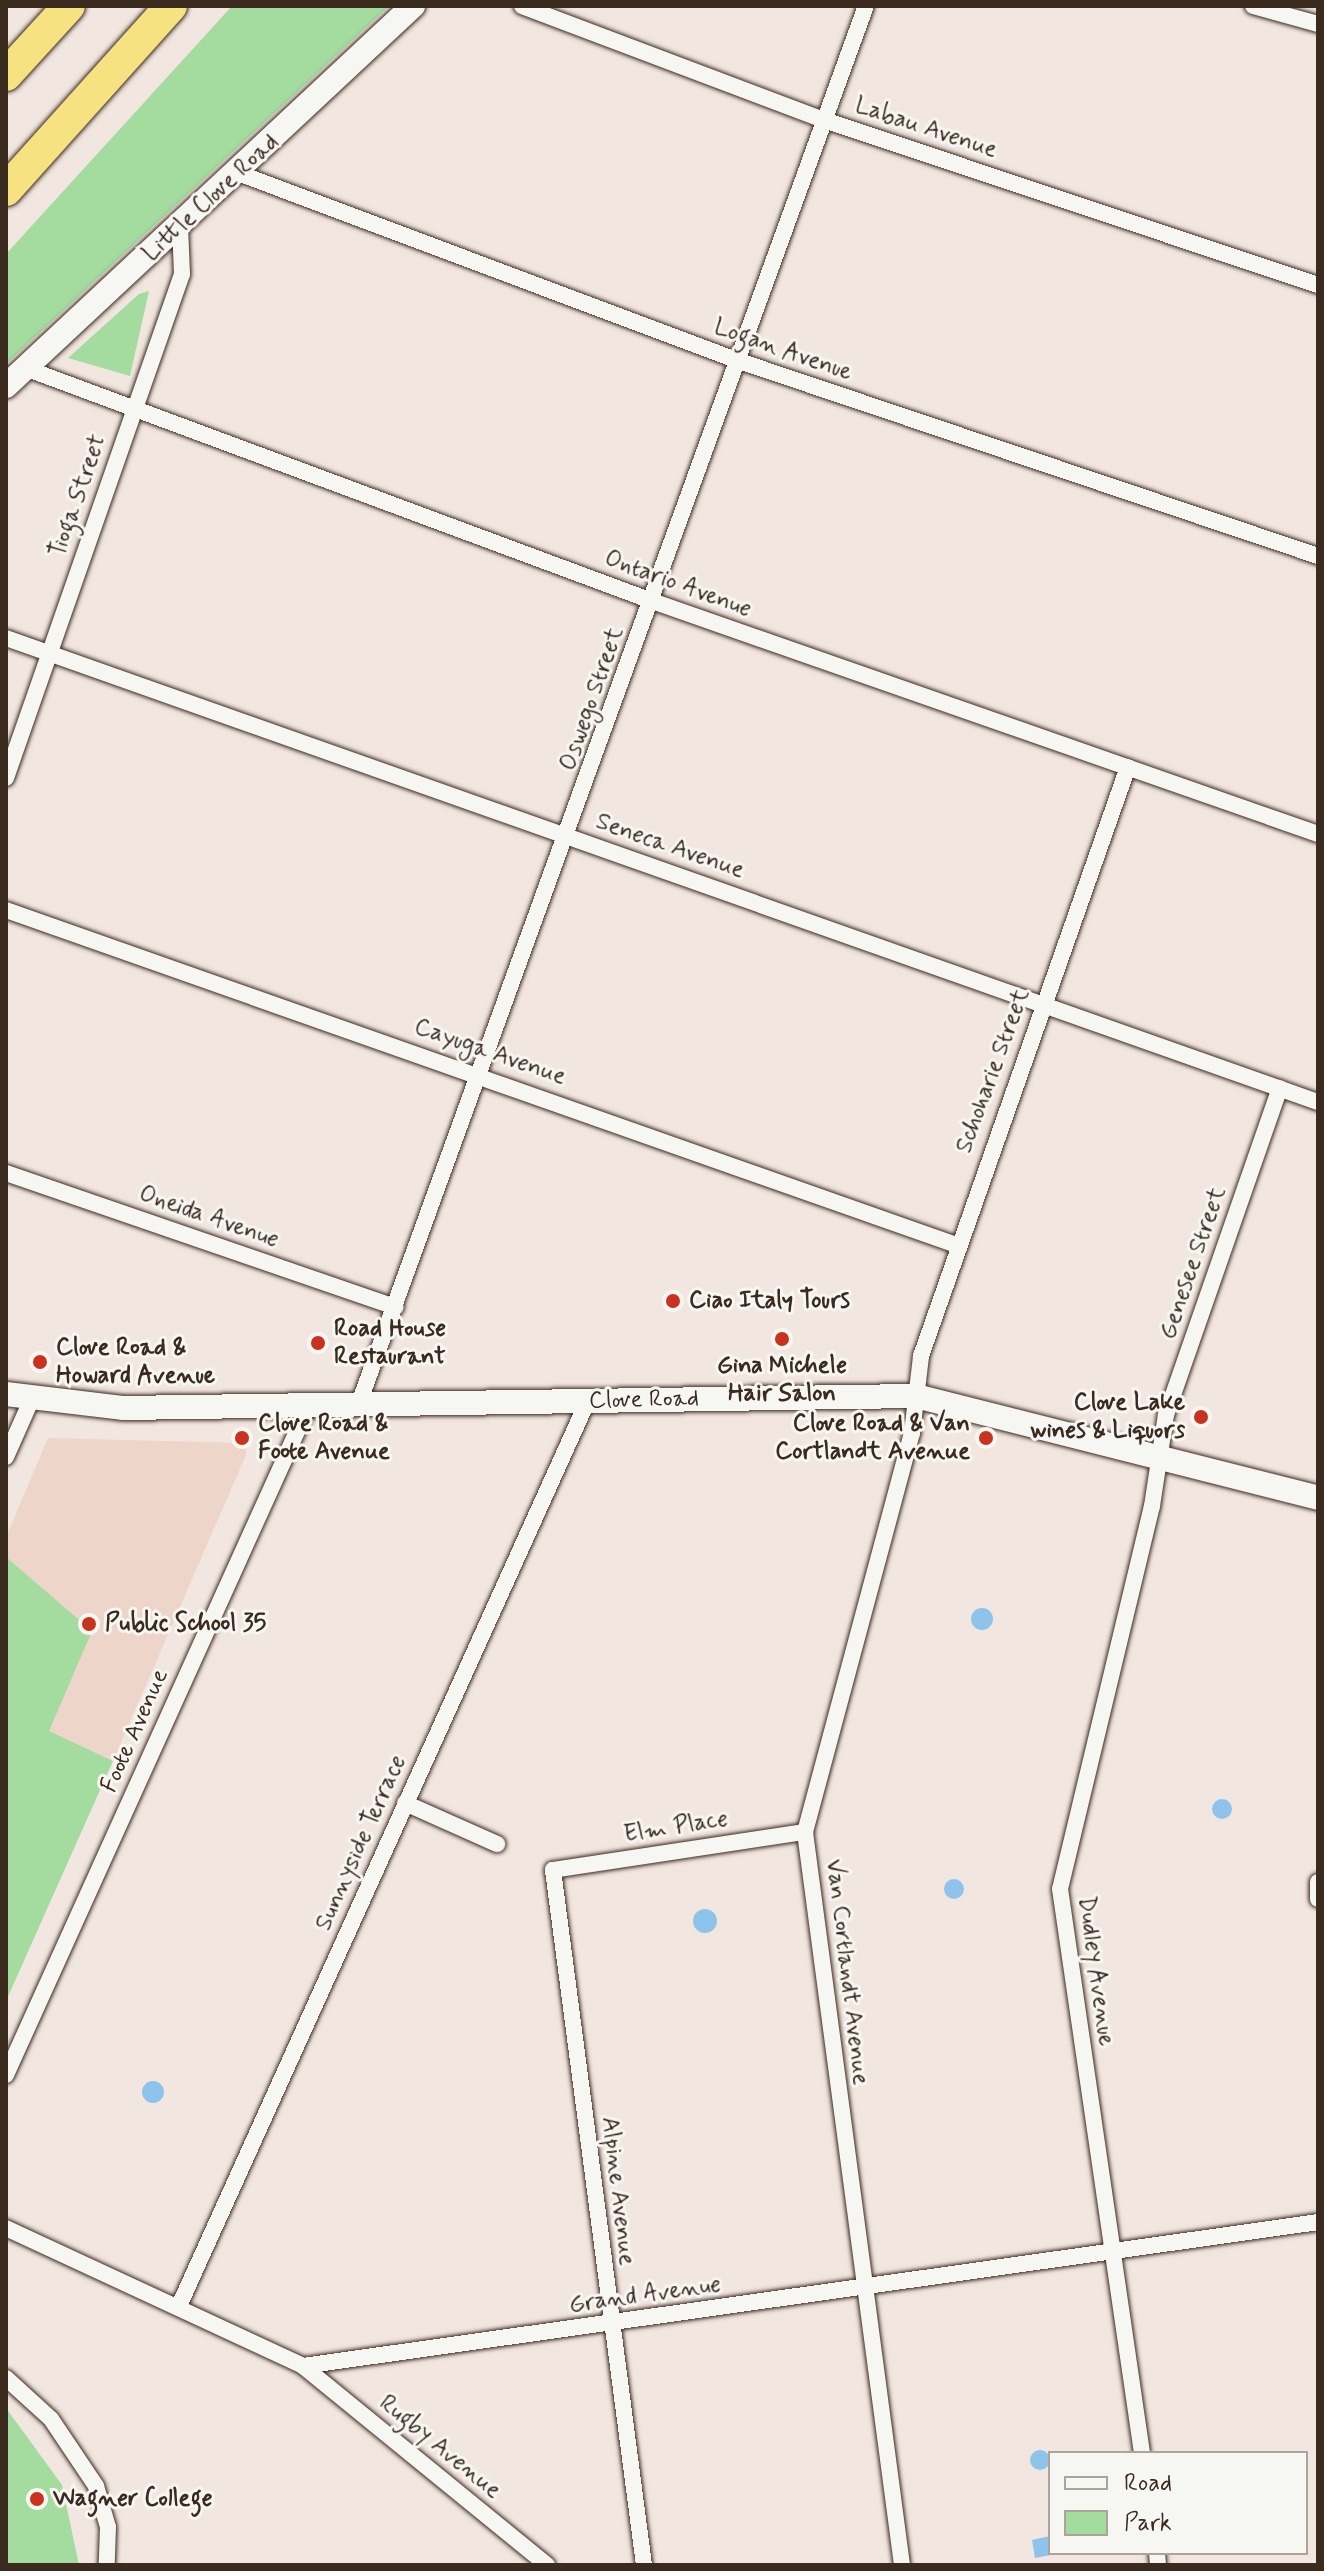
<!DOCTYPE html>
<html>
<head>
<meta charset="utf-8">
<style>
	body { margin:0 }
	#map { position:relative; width:1324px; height:2571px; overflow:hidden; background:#f2e7e0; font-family:Mynerve,sans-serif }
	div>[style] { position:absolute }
	.built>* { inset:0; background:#edd5ca }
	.green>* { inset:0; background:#a4db9e }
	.water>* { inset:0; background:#8ec4ec }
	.round { border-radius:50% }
	.roads { filter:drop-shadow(0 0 2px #3b2a1e) drop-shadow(0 0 2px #3b2a1e) }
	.street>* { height:16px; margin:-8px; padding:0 8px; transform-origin:8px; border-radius:8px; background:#f6f6f2 }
	.secondary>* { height:24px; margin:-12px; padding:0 12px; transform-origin:12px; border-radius:12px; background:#f6f6f2 }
	.highway>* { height:32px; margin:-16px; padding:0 16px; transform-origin:16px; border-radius:16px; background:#f7e281 }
	.dots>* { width:22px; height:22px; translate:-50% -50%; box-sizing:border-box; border:4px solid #f6f6f2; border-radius:50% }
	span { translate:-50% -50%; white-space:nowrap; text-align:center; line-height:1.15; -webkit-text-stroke:6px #f6f6f2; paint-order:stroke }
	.street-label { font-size:24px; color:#3b2a1e }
	.poi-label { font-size:24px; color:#3b2a1e; font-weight:700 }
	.left { translate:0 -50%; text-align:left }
	.right { translate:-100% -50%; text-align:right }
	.frame { position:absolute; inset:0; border:8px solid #3b2a1e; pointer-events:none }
	.legend { position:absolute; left:1048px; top:2451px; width:260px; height:104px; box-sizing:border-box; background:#f6f6f2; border:2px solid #aba49d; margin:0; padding:10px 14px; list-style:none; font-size:24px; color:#3b2a1e }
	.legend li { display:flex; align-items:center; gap:16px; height:40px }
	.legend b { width:40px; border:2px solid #aba49d }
</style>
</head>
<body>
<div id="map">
	<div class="built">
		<div style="clip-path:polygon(48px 1438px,245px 1443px,246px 1455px,113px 1761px,6px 1712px,6px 1537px)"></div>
	</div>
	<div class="green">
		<div style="clip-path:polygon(232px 6px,389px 6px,6px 364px,6px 254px)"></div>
		<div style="clip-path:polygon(149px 291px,130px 376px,68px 358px,139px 294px)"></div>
		<div style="clip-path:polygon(6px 1557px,92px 1631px,49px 1731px,113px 1761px,6px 2001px)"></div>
		<div style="clip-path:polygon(6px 2408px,62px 2485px,79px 2565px,6px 2565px)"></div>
	</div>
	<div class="water">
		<div class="round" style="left:971px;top:1608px;width:22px;height:22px"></div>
		<div class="round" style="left:1212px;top:1799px;width:20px;height:20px"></div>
		<div class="round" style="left:944px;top:1879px;width:20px;height:20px"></div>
		<div class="round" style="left:693px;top:1909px;width:24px;height:24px"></div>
		<div class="round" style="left:142px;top:2081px;width:22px;height:22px"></div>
		<div class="round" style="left:1030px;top:2450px;width:20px;height:20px"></div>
		<div style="clip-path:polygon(1050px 2536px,1050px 2553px,1061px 2553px,1035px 2558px,1032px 2540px)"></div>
	</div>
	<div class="roads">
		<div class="street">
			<div style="left:522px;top:6px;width:323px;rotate:20.7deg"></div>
			<div style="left:824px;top:120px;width:521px;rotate:18.47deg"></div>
			<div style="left:1253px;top:6px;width:67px;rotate:15.5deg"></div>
			<div style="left:238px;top:173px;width:532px;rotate:20.58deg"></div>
			<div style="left:736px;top:360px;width:614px;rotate:18.61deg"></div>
			<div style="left:25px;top:368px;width:669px;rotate:20.39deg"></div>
			<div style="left:652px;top:601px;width:706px;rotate:19.28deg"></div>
			<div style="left:6px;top:638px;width:1392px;rotate:19.48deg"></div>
			<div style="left:6px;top:778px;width:534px;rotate:-70.75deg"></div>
			<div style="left:182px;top:274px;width:47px;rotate:-92.4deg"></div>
			<div style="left:6px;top:910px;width:1007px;rotate:19.42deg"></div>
			<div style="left:6px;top:1173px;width:412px;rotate:19deg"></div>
			<div style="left:358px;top:1406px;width:1489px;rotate:-70.06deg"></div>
			<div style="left:6px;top:1457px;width:67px;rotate:-66.1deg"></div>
			<div style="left:405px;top:1803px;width:101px;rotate:24deg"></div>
			<div style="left:1318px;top:1882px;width:17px;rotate:90deg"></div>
			<div style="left:6px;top:2075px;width:733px;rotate:-65.67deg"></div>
			<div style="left:6px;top:2228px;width:327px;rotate:24.9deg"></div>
			<div style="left:303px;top:2366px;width:315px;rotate:39.2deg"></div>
			<div style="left:179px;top:2306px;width:994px;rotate:-65.7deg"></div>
			<div style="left:303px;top:2366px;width:1025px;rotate:-8.07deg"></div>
			<div style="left:6px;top:2378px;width:61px;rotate:42.3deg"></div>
			<div style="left:51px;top:2419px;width:81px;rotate:56.1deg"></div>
			<div style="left:96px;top:2486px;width:43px;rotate:73.7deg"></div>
			<div style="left:108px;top:2527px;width:38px;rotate:92deg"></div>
			<div style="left:1142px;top:2453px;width:570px;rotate:-98.27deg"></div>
			<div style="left:1060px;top:1889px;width:394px;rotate:-76.5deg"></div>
			<div style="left:1152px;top:1506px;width:92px;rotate:-81.3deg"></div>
			<div style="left:1166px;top:1415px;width:346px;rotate:-70.8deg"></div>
			<div style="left:1157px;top:2553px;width:12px;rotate:85deg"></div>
			<div style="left:644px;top:2565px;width:701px;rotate:-97.46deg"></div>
			<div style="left:553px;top:1870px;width:255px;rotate:-8.6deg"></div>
			<div style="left:902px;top:2565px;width:739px;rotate:-97.54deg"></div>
			<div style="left:805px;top:1832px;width:413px;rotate:-75deg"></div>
			<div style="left:912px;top:1433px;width:78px;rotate:-83.3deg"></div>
			<div style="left:921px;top:1356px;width:624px;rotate:-70.64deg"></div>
		</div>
		<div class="secondary">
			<div style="left:6px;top:386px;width:557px;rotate:-43.04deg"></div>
			<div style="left:6px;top:1394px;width:119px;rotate:6.8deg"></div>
			<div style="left:124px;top:1408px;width:792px;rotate:-0.87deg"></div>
			<div style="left:916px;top:1396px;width:415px;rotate:14.2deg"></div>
		</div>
		<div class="highway">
			<div style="left:6px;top:75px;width:93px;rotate:-47.6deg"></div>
			<div style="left:6px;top:190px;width:247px;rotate:-48.1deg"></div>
		</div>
	</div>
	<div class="dots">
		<div style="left:673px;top:1301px;background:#c8321e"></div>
		<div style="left:782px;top:1339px;background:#c8321e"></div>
		<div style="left:318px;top:1343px;background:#c8321e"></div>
		<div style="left:40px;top:1362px;background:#c8321e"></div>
		<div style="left:1201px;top:1417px;background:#c8321e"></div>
		<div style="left:242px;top:1438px;background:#c8321e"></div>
		<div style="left:986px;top:1438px;background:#c8321e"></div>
		<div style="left:89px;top:1624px;background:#c8321e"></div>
		<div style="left:37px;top:2499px;background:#c8321e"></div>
	</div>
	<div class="street-label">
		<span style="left:926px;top:128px;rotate:18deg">Labau Avenue</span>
		<span style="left:211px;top:198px;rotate:-43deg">Little Clove Road</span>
		<span style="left:783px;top:350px;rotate:19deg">Logan Avenue</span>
		<span style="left:78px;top:496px;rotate:-71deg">Tioga Street</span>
		<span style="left:678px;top:584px;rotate:20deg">Ontario Avenue</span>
		<span style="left:592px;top:699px;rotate:-71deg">Oswego Street</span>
		<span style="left:670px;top:846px;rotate:19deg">Seneca Avenue</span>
		<span style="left:490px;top:1052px;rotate:19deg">Cayuga Avenue</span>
		<span style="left:993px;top:1071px;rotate:-70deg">Schoharie Street</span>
		<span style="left:209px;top:1217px;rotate:19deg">Oneida Avenue</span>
		<span style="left:1193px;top:1263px;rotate:-71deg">Genesee Street</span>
		<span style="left:644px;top:1400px;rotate:-1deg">Clove Road</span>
		<span style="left:135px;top:1731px;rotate:-66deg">Foote Avenue</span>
		<span style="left:676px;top:1827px;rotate:-9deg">Elm Place</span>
		<span style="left:361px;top:1843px;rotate:-66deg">Sunnyside Terrace</span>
		<span style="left:1096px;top:1971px;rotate:82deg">Dudley Avenue</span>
		<span style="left:847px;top:1972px;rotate:83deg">Van Cortlandt Avenue</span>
		<span style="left:618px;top:2191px;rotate:83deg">Alpine Avenue</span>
		<span style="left:645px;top:2295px;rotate:-8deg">Grand Avenue</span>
		<span style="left:440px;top:2447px;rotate:39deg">Rugby Avenue</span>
	</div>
	<div class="poi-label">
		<span class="left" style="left:689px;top:1301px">Ciao Italy Tours</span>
		<span class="left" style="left:334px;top:1343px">Road House<br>Restaurant</span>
		<span class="left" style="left:56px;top:1362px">Clove Road &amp;<br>Howard Avenue</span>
		<span style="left:782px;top:1380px">Gina Michele<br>Hair Salon</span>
		<span class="right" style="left:1185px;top:1417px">Clove Lake<br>wines &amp; Liquors</span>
		<span class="left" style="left:258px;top:1438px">Clove Road &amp;<br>Foote Avenue</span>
		<span class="right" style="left:970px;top:1438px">Clove Road &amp; Van<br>Cortlandt Avenue</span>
		<span class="left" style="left:105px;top:1624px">Public School 35</span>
		<span class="left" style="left:53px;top:2499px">Wagner College</span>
	</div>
	<div class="frame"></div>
	<ul class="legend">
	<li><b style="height:10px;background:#f6f6f2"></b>Road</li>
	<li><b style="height:22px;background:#a4db9e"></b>Park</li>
	</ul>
</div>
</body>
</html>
